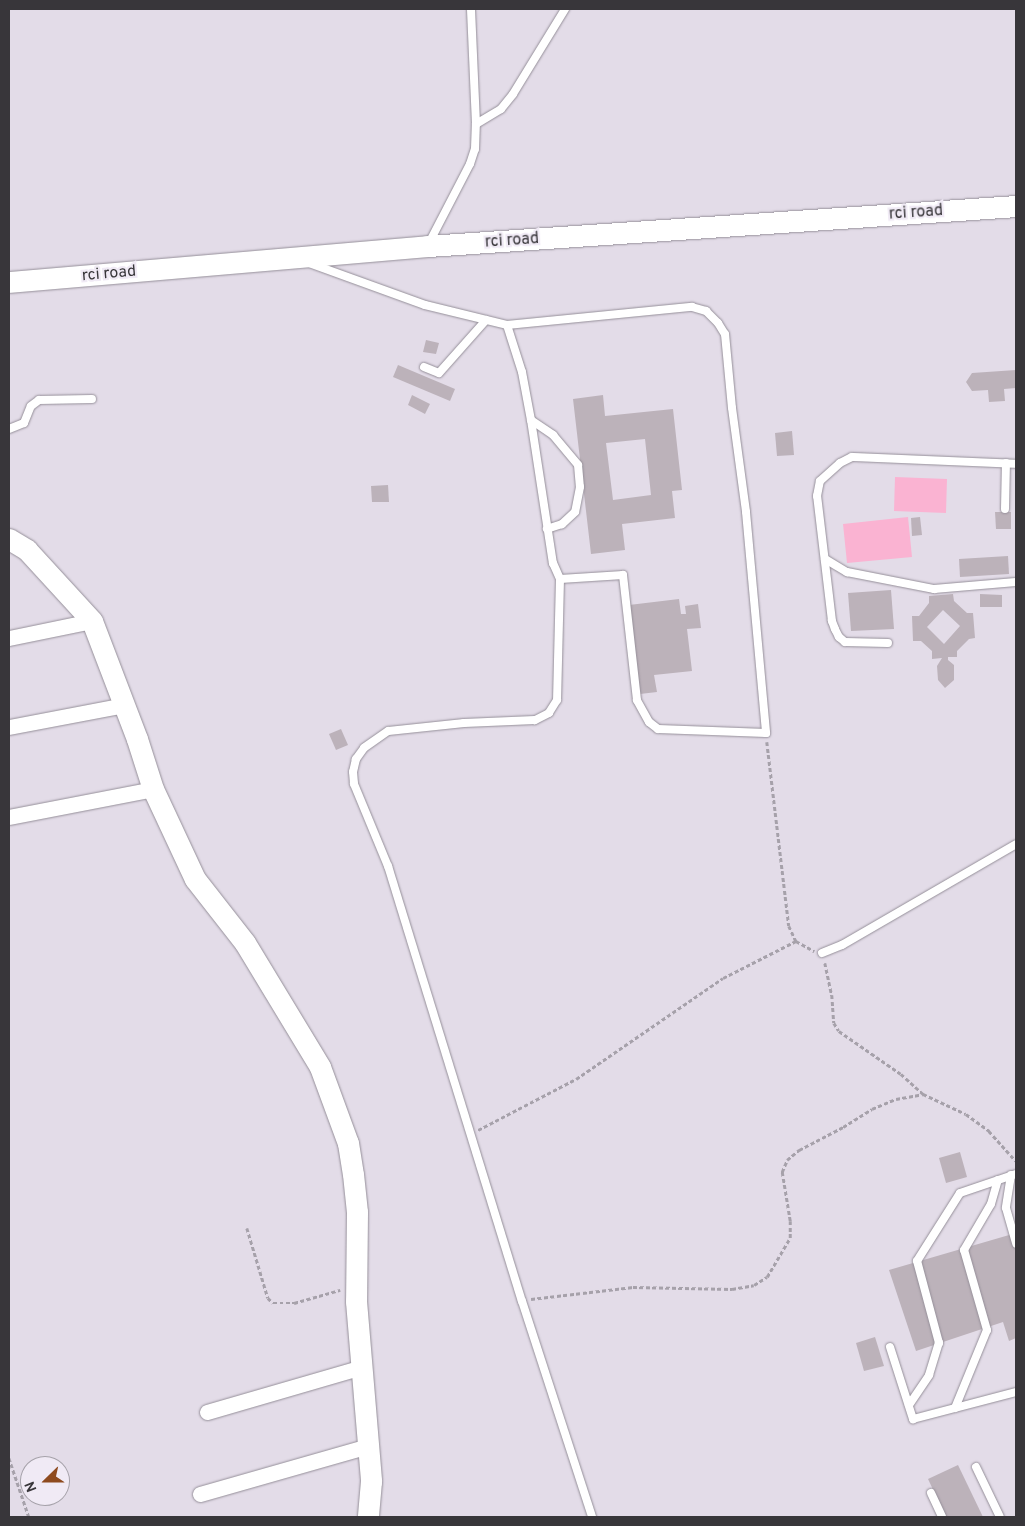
<!DOCTYPE html>
<html>
<head>
<meta charset="utf-8">
<style>
	body { margin:0 }
	#map { position:relative; width:1025px; height:1526px; overflow:hidden; background:#e3dce8; font-family:Overpass,sans-serif }
	div>[style] { position:absolute }
	.green>* { inset:0; background:#fab3d2 }
	.building>* { inset:0; background:#bcb2ba }
	.path>* { height:2.5px; margin-top:-1.25px; transform-origin:0; background:repeating-linear-gradient(90deg,#a6a1aa 0 4px,transparent 0 6.5px) }
	.roads { filter:drop-shadow(0 0 1px #958f99) drop-shadow(0 0 1px #958f99) }
	.lane>* { height:8px; margin:-4px; padding:0 4px; transform-origin:4px; border-radius:4px; background:#fff }
	.street>* { height:15px; margin:-7.5px; padding:0 7.5px; transform-origin:7.5px; border-radius:7.5px; background:#fff }
	.secondary>* { height:21px; margin:-10.5px; padding:0 10.5px; transform-origin:10.5px; border-radius:10.5px; background:#fff }
	span { translate:-50% -50%; white-space:nowrap; text-align:center; line-height:1.15; -webkit-text-stroke:4.5px #f0eaf5; paint-order:stroke }
	.street-label { font-size:16px; color:#38363a }
	.frame { position:absolute; inset:0; border:10px solid #38363a; pointer-events:none }
	.north { position:absolute; left:20px; top:1456px; width:50px; height:50px; box-sizing:border-box; background:#f0eaf5; border:1px solid #a6a2aa; border-radius:50%; rotate:248deg; font-size:14px; font-weight:700; line-height:20px; text-align:center; color:#38363a }
	.north::after { content:''; display:block; margin:auto; width:18px; height:22px; background:#8e4a1e; clip-path:polygon(50% 0,100% 100%,50% 72%,0 100%) }
</style>
</head>
<body>
<div id="map">
	<div class="green">
		<div style="clip-path:polygon(895px 477px,947px 479px,946px 513px,894px 511px)"></div>
		<div style="clip-path:polygon(908px 517px,912px 557px,847px 563px,843px 524px)"></div>
	</div>
	<div class="building">
		<div style="clip-path:polygon(426px 340px,439px 343px,436px 354px,423px 352px)"></div>
		<div style="clip-path:polygon(398px 365px,455px 389px,450px 401px,393px 377px)"></div>
		<div style="clip-path:polygon(1016px 370px,1016px 388px,1004px 389px,1005px 401px,989px 402px,988px 390px,972px 391px,966px 382px,972px 373px)"></div>
		<div style="clip-path:polygon(412px 395px,430px 404px,425px 414px,408px 405px)"></div>
		<div style="clip-path:polygon(evenodd,603px 395px,605px 416px,673px 409px,682px 490px,672px 491px,675px 518px,622px 524px,625px 550px,591px 554px,573px 399px,603px 395px,645px 439px,651px 495px,613px 500px,606px 443px,645px 439px)"></div>
		<div style="clip-path:polygon(792px 431px,794px 455px,777px 456px,775px 433px)"></div>
		<div style="clip-path:polygon(388px 485px,389px 502px,372px 502px,371px 486px)"></div>
		<div style="clip-path:polygon(995px 512px,1011px 512px,1011px 529px,996px 529px)"></div>
		<div style="clip-path:polygon(920px 517px,922px 535px,912px 536px,911px 518px)"></div>
		<div style="clip-path:polygon(1008px 556px,1009px 574px,960px 577px,959px 559px)"></div>
		<div style="clip-path:polygon(891px 590px,894px 629px,851px 631px,848px 593px)"></div>
		<div style="clip-path:polygon(evenodd,953px 594px,954px 601px,967px 613px,973px 613px,975px 638px,969px 639px,957px 651px,957px 657px,948px 657px,948px 660px,954px 665px,954px 680px,945px 688px,938px 680px,937px 666px,942px 658px,932px 659px,932px 651px,921px 641px,913px 641px,912px 616px,919px 616px,929px 603px,929px 596px,953px 594px,943px 610px,960px 626px,944px 644px,927px 627px,943px 610px)"></div>
		<div style="clip-path:polygon(980px 594px,1002px 595px,1002px 607px,980px 607px)"></div>
		<div style="clip-path:polygon(679px 599px,681px 614px,686px 614px,685px 606px,698px 604px,701px 628px,687px 629px,692px 671px,654px 675px,657px 692px,640px 694px,629px 605px)"></div>
		<div style="clip-path:polygon(341px 729px,348px 745px,336px 750px,329px 734px)"></div>
		<div style="clip-path:polygon(960px 1152px,967px 1177px,946px 1183px,939px 1158px)"></div>
		<div style="clip-path:polygon(1016px 1233px,1016px 1338px,1009px 1341px,1003px 1322px,916px 1351px,889px 1270px)"></div>
		<div style="clip-path:polygon(875px 1337px,884px 1366px,864px 1371px,856px 1343px)"></div>
		<div style="clip-path:polygon(958px 1465px,983px 1517px,946px 1517px,928px 1479px)"></div>
	</div>
	<div class="path">
		<div style="left:767px;top:742px;width:185px;rotate:83.2deg"></div>
		<div style="left:789px;top:926px;width:17px;rotate:65deg"></div>
		<div style="left:796px;top:941px;width:21px;rotate:29deg"></div>
		<div style="left:825px;top:963px;width:33px;rotate:78deg"></div>
		<div style="left:832px;top:995px;width:28px;rotate:86deg"></div>
		<div style="left:834px;top:1023px;width:9px;rotate:58deg"></div>
		<div style="left:839px;top:1031px;width:75px;rotate:34.7deg"></div>
		<div style="left:901px;top:1074px;width:30px;rotate:42deg"></div>
		<div style="left:478px;top:1130px;width:110px;rotate:-27.5deg"></div>
		<div style="left:576px;top:1079px;width:178px;rotate:-34.5deg"></div>
		<div style="left:723px;top:978px;width:82px;rotate:-26.9deg"></div>
		<div style="left:247px;top:1228px;width:73px;rotate:73.3deg"></div>
		<div style="left:268px;top:1298px;width:7px;rotate:45deg"></div>
		<div style="left:273px;top:1303px;width:21px"></div>
		<div style="left:294px;top:1303px;width:48px;rotate:-15.8deg"></div>
		<div style="left:531px;top:1299px;width:103px;rotate:-6.7deg"></div>
		<div style="left:633px;top:1287px;width:99px;rotate:1.2deg"></div>
		<div style="left:732px;top:1289px;width:22px;rotate:-10deg"></div>
		<div style="left:754px;top:1285px;width:15px;rotate:-32deg"></div>
		<div style="left:767px;top:1277px;width:45px;rotate:-59.5deg"></div>
		<div style="left:790px;top:1238px;width:17px;rotate:-90deg"></div>
		<div style="left:790px;top:1221px;width:50px;rotate:-99.3deg"></div>
		<div style="left:782px;top:1172px;width:13px;rotate:-67deg"></div>
		<div style="left:787px;top:1160px;width:16px;rotate:-40deg"></div>
		<div style="left:799px;top:1150px;width:50px;rotate:-27.6deg"></div>
		<div style="left:843px;top:1127px;width:34px;rotate:-32deg"></div>
		<div style="left:872px;top:1109px;width:26px;rotate:-23deg"></div>
		<div style="left:896px;top:1099px;width:27px;rotate:-10deg"></div>
		<div style="left:923px;top:1094px;width:47px;rotate:24.9deg"></div>
		<div style="left:966px;top:1114px;width:29px;rotate:36deg"></div>
		<div style="left:989px;top:1131px;width:40px;rotate:48deg"></div>
		<div style="left:9px;top:1458px;width:62px;rotate:71.3deg"></div>
	</div>
	<div class="roads">
		<div class="lane">
			<div style="left:476px;top:124px;width:29px;rotate:-31deg"></div>
			<div style="left:501px;top:109px;width:19px;rotate:-51deg"></div>
			<div style="left:513px;top:94px;width:100px;rotate:-58.5deg"></div>
			<div style="left:429px;top:243px;width:89px;rotate:-62.6deg"></div>
			<div style="left:470px;top:164px;width:16px;rotate:-72deg"></div>
			<div style="left:475px;top:149px;width:25px;rotate:-88deg"></div>
			<div style="left:476px;top:124px;width:115px;rotate:-92.5deg"></div>
			<div style="left:309px;top:263px;width:123px;rotate:19.9deg"></div>
			<div style="left:425px;top:305px;width:84px;rotate:13.7deg"></div>
			<div style="left:507px;top:325px;width:49px;rotate:72.3deg"></div>
			<div style="left:522px;top:372px;width:49px;rotate:79.4deg"></div>
			<div style="left:531px;top:420px;width:145px;rotate:81.3deg"></div>
			<div style="left:553px;top:563px;width:17px;rotate:66deg"></div>
			<div style="left:560px;top:579px;width:121px;rotate:91.4deg"></div>
			<div style="left:557px;top:700px;width:15px;rotate:122deg"></div>
			<div style="left:549px;top:713px;width:16px;rotate:153deg"></div>
			<div style="left:535px;top:720px;width:71px;rotate:177.6deg"></div>
			<div style="left:464px;top:723px;width:76px;rotate:174deg"></div>
			<div style="left:388px;top:731px;width:29px;rotate:145deg"></div>
			<div style="left:364px;top:748px;width:14px;rotate:126deg"></div>
			<div style="left:356px;top:759px;width:13px;rotate:103deg"></div>
			<div style="left:353px;top:772px;width:12px;rotate:85deg"></div>
			<div style="left:354px;top:784px;width:89px;rotate:67.5deg"></div>
			<div style="left:388px;top:866px;width:455px;rotate:72.9deg"></div>
			<div style="left:522px;top:1301px;width:227px;rotate:72deg"></div>
			<div style="left:507px;top:325px;width:186px;rotate:-5.6deg"></div>
			<div style="left:692px;top:307px;width:15px;rotate:16deg"></div>
			<div style="left:706px;top:311px;width:17px;rotate:45deg"></div>
			<div style="left:718px;top:323px;width:13px;rotate:58deg"></div>
			<div style="left:725px;top:334px;width:74px;rotate:84.6deg"></div>
			<div style="left:732px;top:408px;width:105px;rotate:82.3deg"></div>
			<div style="left:746px;top:512px;width:222px;rotate:84.8deg"></div>
			<div style="left:766px;top:733px;width:108px;rotate:-177.9deg"></div>
			<div style="left:658px;top:729px;width:11px;rotate:-142deg"></div>
			<div style="left:649px;top:722px;width:25px;rotate:-119deg"></div>
			<div style="left:637px;top:700px;width:126px;rotate:-96.4deg"></div>
			<div style="left:623px;top:575px;width:63px;rotate:176.4deg"></div>
			<div style="left:424px;top:367px;width:16px;rotate:22deg"></div>
			<div style="left:439px;top:373px;width:71px;rotate:-48.4deg"></div>
			<div style="left:531px;top:420px;width:27px;rotate:34deg"></div>
			<div style="left:553px;top:435px;width:39px;rotate:50deg"></div>
			<div style="left:578px;top:465px;width:22px;rotate:85deg"></div>
			<div style="left:580px;top:487px;width:25px;rotate:101deg"></div>
			<div style="left:575px;top:512px;width:18px;rotate:137deg"></div>
			<div style="left:562px;top:524px;width:16px;rotate:162deg"></div>
			<div style="left:9px;top:429px;width:16px;rotate:-22deg"></div>
			<div style="left:24px;top:423px;width:18px;rotate:-68deg"></div>
			<div style="left:31px;top:406px;width:10px;rotate:-37deg"></div>
			<div style="left:39px;top:400px;width:53px;rotate:-1.1deg"></div>
			<div style="left:1005px;top:509px;width:46px;rotate:-88.8deg"></div>
			<div style="left:825px;top:559px;width:26px;rotate:31deg"></div>
			<div style="left:847px;top:572px;width:89px;rotate:11.1deg"></div>
			<div style="left:934px;top:589px;width:82px;rotate:-4.9deg"></div>
			<div style="left:888px;top:643px;width:43px;rotate:-178.7deg"></div>
			<div style="left:845px;top:642px;width:8px;rotate:-140deg"></div>
			<div style="left:839px;top:637px;width:9px;rotate:-117deg"></div>
			<div style="left:835px;top:629px;width:9px;rotate:-111deg"></div>
			<div style="left:832px;top:621px;width:126px;rotate:-96.8deg"></div>
			<div style="left:817px;top:496px;width:15px;rotate:-79deg"></div>
			<div style="left:820px;top:481px;width:27px;rotate:-42deg"></div>
			<div style="left:840px;top:463px;width:13px;rotate:-27deg"></div>
			<div style="left:852px;top:457px;width:164px;rotate:2.4deg"></div>
			<div style="left:822px;top:953px;width:22px;rotate:-22deg"></div>
			<div style="left:842px;top:945px;width:201px;rotate:-30.1deg"></div>
			<div style="left:1011px;top:1175px;width:33px;rotate:99deg"></div>
			<div style="left:1006px;top:1208px;width:37px;rotate:74deg"></div>
			<div style="left:890px;top:1347px;width:76px;rotate:72.3deg"></div>
			<div style="left:913px;top:1419px;width:106px;rotate:-14.7deg"></div>
			<div style="left:909px;top:1405px;width:36px;rotate:-56deg"></div>
			<div style="left:929px;top:1375px;width:34px;rotate:-73deg"></div>
			<div style="left:939px;top:1343px;width:85px;rotate:-105deg"></div>
			<div style="left:917px;top:1261px;width:80px;rotate:-57.7deg"></div>
			<div style="left:960px;top:1193px;width:59px;rotate:-18.7deg"></div>
			<div style="left:955px;top:1408px;width:84px;rotate:-67.7deg"></div>
			<div style="left:987px;top:1330px;width:83px;rotate:-106deg"></div>
			<div style="left:964px;top:1250px;width:53px;rotate:-59.6deg"></div>
			<div style="left:991px;top:1204px;width:25px;rotate:-74deg"></div>
			<div style="left:976px;top:1467px;width:55px;rotate:64.4deg"></div>
			<div style="left:931px;top:1493px;width:26px;rotate:65deg"></div>
		</div>
		<div class="street">
			<div style="left:9px;top:638px;width:85px;rotate:-11.6deg"></div>
			<div style="left:9px;top:727px;width:117px;rotate:-10.8deg"></div>
			<div style="left:9px;top:817px;width:147px;rotate:-11deg"></div>
			<div style="left:207px;top:1412px;width:161px;rotate:-16.2deg"></div>
			<div style="left:200px;top:1494px;width:175px;rotate:-15.9deg"></div>
		</div>
		<div class="secondary">
			<div style="left:9px;top:282px;width:421px;rotate:-4.9deg"></div>
			<div style="left:428px;top:246px;width:589px;rotate:-3.89deg"></div>
			<div style="left:9px;top:539px;width:21px;rotate:31deg"></div>
			<div style="left:27px;top:550px;width:96px;rotate:47.5deg"></div>
			<div style="left:92px;top:621px;width:126px;rotate:69.1deg"></div>
			<div style="left:137px;top:739px;width:52px;rotate:72.3deg"></div>
			<div style="left:153px;top:789px;width:99px;rotate:65deg"></div>
			<div style="left:195px;top:879px;width:81px;rotate:52deg"></div>
			<div style="left:245px;top:943px;width:145px;rotate:58.8deg"></div>
			<div style="left:320px;top:1067px;width:81px;rotate:69.8deg"></div>
			<div style="left:348px;top:1143px;width:31px;rotate:81deg"></div>
			<div style="left:353px;top:1174px;width:38px;rotate:84deg"></div>
			<div style="left:357px;top:1212px;width:89px;rotate:90.6deg"></div>
			<div style="left:356px;top:1301px;width:181px;rotate:85.2deg"></div>
			<div style="left:371px;top:1481px;width:36px;rotate:95deg"></div>
		</div>
	</div>
	<div class="street-label">
		<span style="left:916px;top:213px;rotate:-4deg">rci road</span>
		<span style="left:512px;top:241px;rotate:-4deg">rci road</span>
		<span style="left:109px;top:274px;rotate:-5deg">rci road</span>
	</div>
	<div class="frame"></div>
	<div class="north">N</div>
</div>
</body>
</html>
